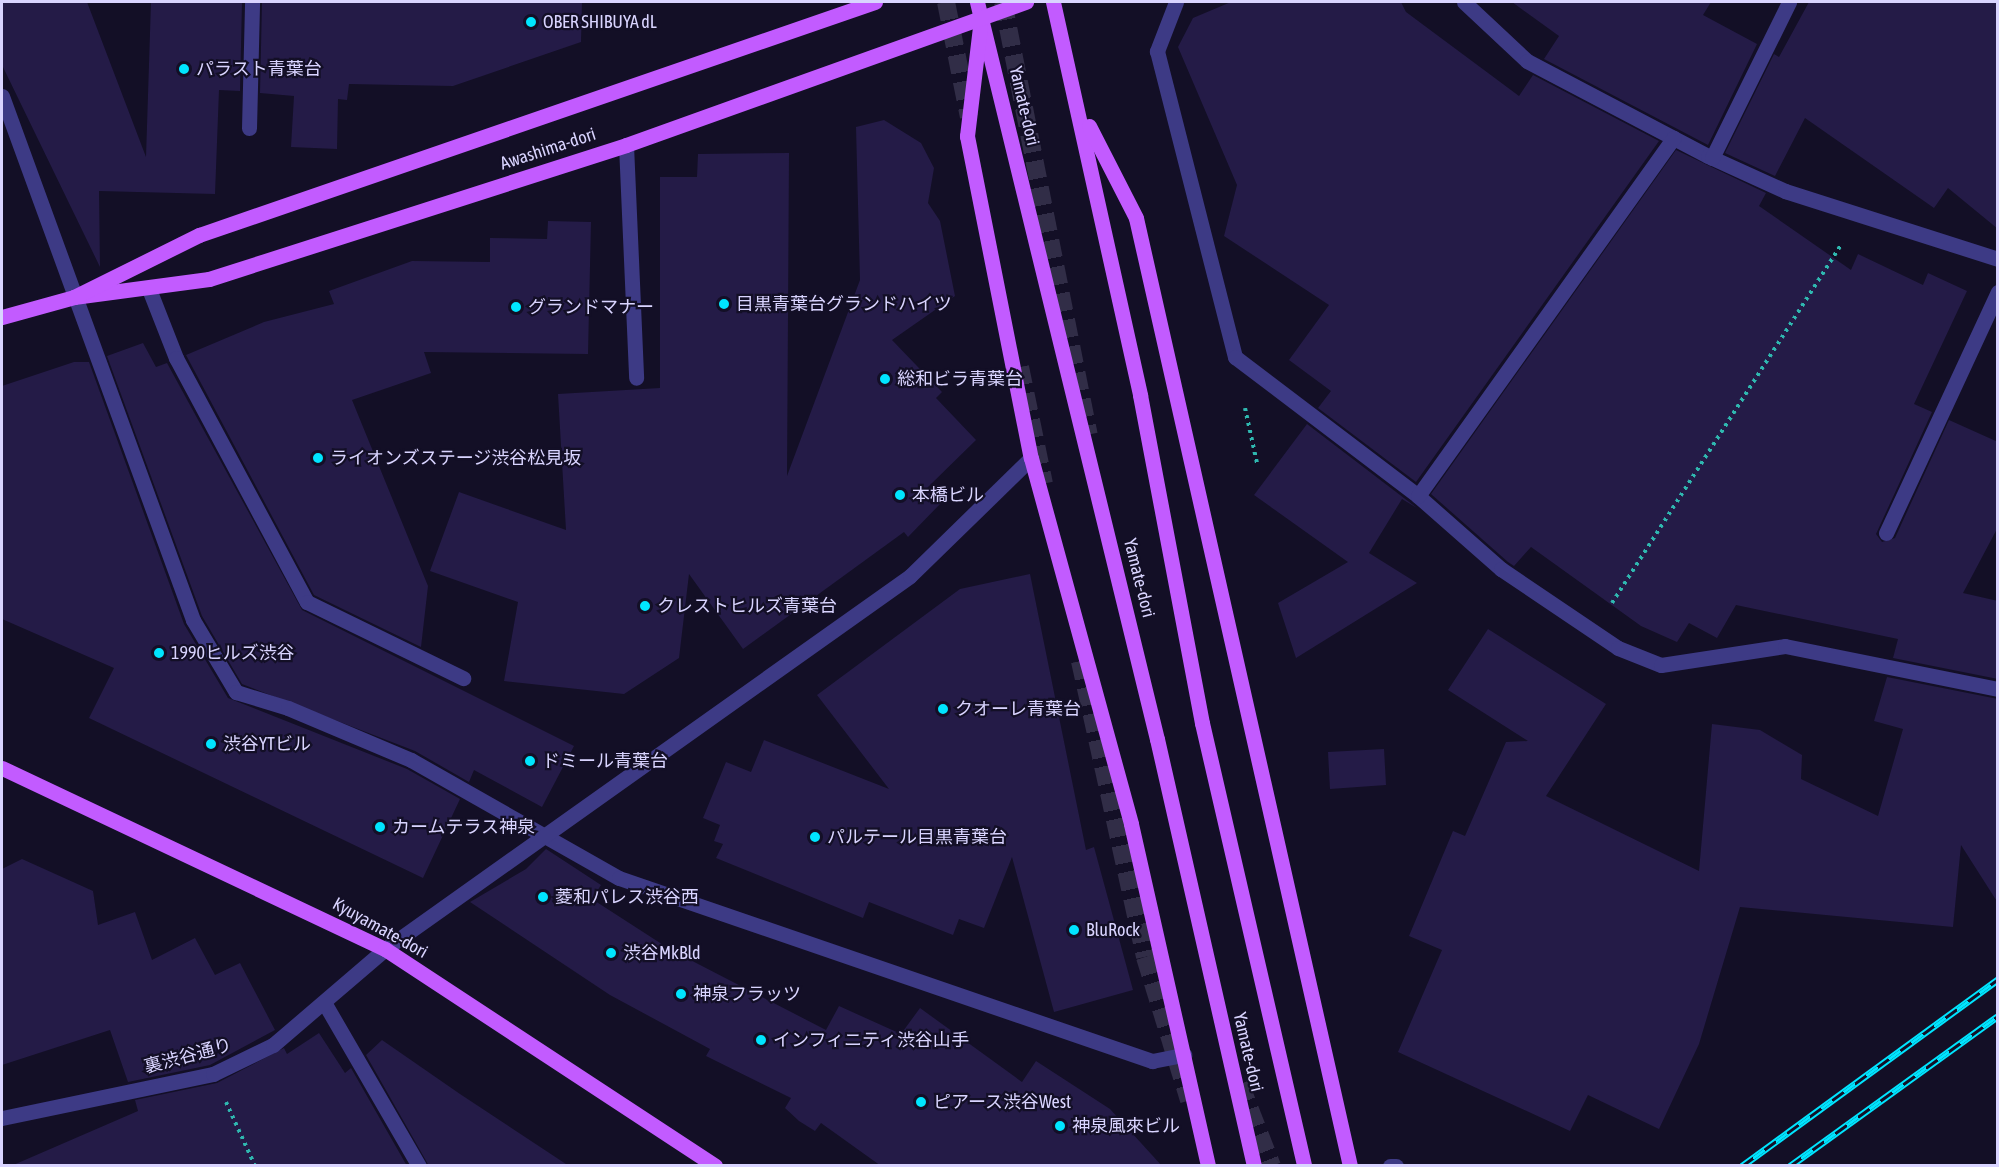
<!DOCTYPE html>
<html>
<head>
<meta charset="utf-8">
<style>
	body { margin:0 }
	#map { position:relative; width:1999px; height:1167px; overflow:hidden; background:#130f26; font-family:"Asap Condensed","Noto Sans JP",sans-serif }
	div>[style] { position:absolute }
	.building>* { inset:0; background:#241b47 }
	.highway-tunnel>* { height:18px; margin-top:-9px; transform-origin:0; background:repeating-linear-gradient(90deg,#312d47 0 18px,transparent 0 27px) }
	.path>* { height:4px; margin-top:-2px; transform-origin:0; background:repeating-linear-gradient(90deg,#2fb8b0 0 3px,transparent 0 7.5px) }
	.minor>* { height:15px; margin:-7.5px; padding:0 7.5px; transform-origin:7.5px; border-radius:7.5px; background:#3d3a85 }
	.major>* { height:15px; margin:-7.5px; padding:0 7.5px; transform-origin:7.5px; border-radius:7.5px; background:#c25bff }
	.rail>* { height:7px; margin-top:-3.5px; transform-origin:0; background:repeating-linear-gradient(90deg,#130f26 0 14px,#00e5ff 0 28px); box-sizing:border-box; border-block:2px solid #00e5ff }
	.dots>* { width:16px; height:16px; translate:-50% -50%; box-sizing:border-box; border:3px solid #130f26; border-radius:50% }
	span { translate:-50% -50%; white-space:nowrap; text-align:center; line-height:1.15; -webkit-text-stroke:4.5px #130f26; paint-order:stroke }
	.poi-label { font-size:18px; color:#d9d4ff }
	.left { translate:0 -50%; text-align:left }
	.street-label { font-size:18px; color:#d9d4ff }
	.frame { position:absolute; inset:0; border:3px solid #d9d4ff; pointer-events:none }
</style>
</head>
<body>
<div id="map">
	<div class="building">
		<div style="clip-path:polygon(2px 2px,87px 2px,146px 157px,151px 2px,242px 2px,240px 91px,219px 90px,215px 194px,99px 191px,100px 267px,2px 65px)"></div>
		<div style="clip-path:polygon(262px 2px,582px 2px,581px 42px,453px 86px,349px 84px,347px 100px,338px 99px,337px 149px,291px 147px,294px 96px,260px 93px)"></div>
		<div style="clip-path:polygon(1231px 2px,1401px 2px,1406px 12px,1519px 96px,1533px 75px,1659px 141px,1416px 482px,1318px 408px,1331px 391px,1289px 360px,1329px 305px,1224px 236px,1237px 185px,1178px 47px,1193px 18px)"></div>
		<div style="clip-path:polygon(1512px 2px,1711px 2px,1703px 15px,1757px 44px,1708px 145px,1544px 59px,1559px 36px)"></div>
		<div style="clip-path:polygon(1809px 2px,1998px 2px,1998px 229px,1948px 188px,1934px 208px,1805px 118px,1775px 176px,1725px 153px,1774px 54px,1779px 57px)"></div>
		<div style="clip-path:polygon(884px 120px,921px 143px,934px 168px,928px 203px,940px 221px,955px 296px,892px 340px,942px 392px,936px 398px,976px 440px,927px 488px,942px 502px,908px 537px,904px 532px,743px 649px,689px 574px,679px 658px,624px 694px,504px 681px,518px 602px,430px 571px,459px 492px,566px 530px,558px 394px,660px 388px,660px 177px,697px 177px,698px 154px,789px 153px,787px 476px,860px 280px,856px 127px)"></div>
		<div style="clip-path:polygon(1676px 150px,1766px 193px,1759px 206px,1851px 270px,1858px 254px,1923px 285px,1928px 273px,1967px 291px,1914px 404px,1932px 412px,1876px 534px,1882px 542px,1895px 538px,1949px 420px,1998px 442px,1998px 527px,1963px 593px,1998px 601px,1998px 679px,1893px 658px,1898px 639px,1736px 605px,1717px 638px,1689px 623px,1677px 642px,1641px 626px,1531px 547px,1514px 566px,1508px 562px,1431px 494px)"></div>
		<div style="clip-path:polygon(548px 221px,591px 222px,588px 354px,424px 352px,431px 373px,352px 400px,428px 586px,421px 647px,314px 595px,186px 355px,264px 322px,334px 304px,329px 291px,412px 261px,490px 262px,490px 238px,547px 239px)"></div>
		<div style="clip-path:polygon(143px 343px,156px 367px,167px 363px,302px 610px,574px 746px,542px 807px,474px 770px,469px 782px,415px 751px,242px 684px,202px 616px,107px 356px)"></div>
		<div style="clip-path:polygon(74px 362px,89px 362px,184px 624px,228px 698px,407px 769px,460px 799px,423px 878px,89px 718px,114px 668px,2px 619px,2px 386px)"></div>
		<div style="clip-path:polygon(1307px 424px,1417px 508px,1402px 499px,1369px 553px,1417px 583px,1296px 658px,1278px 603px,1348px 562px,1254px 495px)"></div>
		<div style="clip-path:polygon(1030px 574px,1086px 850px,1094px 847px,1133px 990px,1054px 1012px,1012px 857px,984px 928px,959px 919px,953px 935px,869px 902px,863px 918px,716px 858px,723px 844px,714px 841px,720px 825px,703px 818px,726px 762px,751px 772px,764px 740px,889px 789px,817px 695px,960px 589px)"></div>
		<div style="clip-path:polygon(1488px 629px,1606px 704px,1546px 796px,1699px 871px,1712px 724px,1760px 730px,1802px 755px,1801px 779px,1878px 816px,1903px 729px,1874px 721px,1887px 677px,1998px 699px,1998px 903px,1961px 845px,1953px 927px,1740px 907px,1699px 1044px,1659px 1129px,1588px 1095px,1570px 1131px,1398px 1052px,1442px 950px,1409px 936px,1453px 831px,1465px 836px,1506px 742px,1528px 741px,1448px 690px)"></div>
		<div style="clip-path:polygon(1384px 749px,1386px 785px,1330px 789px,1328px 752px)"></div>
		<div style="clip-path:polygon(546px 849px,601px 885px,592px 899px,671px 950px,826px 1030px,839px 1006px,901px 1034px,920px 1008px,1022px 1082px,1036px 1061px,1110px 1109px,1162px 1166px,881px 1166px,821px 1123px,815px 1131px,799px 1121px,785px 1108px,791px 1098px,706px 1056px,710px 1049px,610px 995px,470px 902px,526px 869px)"></div>
		<div style="clip-path:polygon(22px 859px,93px 891px,98px 925px,135px 912px,152px 960px,195px 938px,215px 975px,240px 963px,275px 1030px,210px 1065px,128px 1082px,110px 1030px,2px 1065px,2px 869px)"></div>
		<div style="clip-path:polygon(319px 1033px,345px 1073px,351px 1068px,407px 1166px,11px 1166px,138px 1111px,135px 1100px,217px 1083px,284px 1048px,287px 1054px)"></div>
		<div style="clip-path:polygon(382px 1040px,460px 1094px,569px 1166px,429px 1166px,366px 1055px)"></div>
	</div>
	<div class="highway-tunnel">
		<div style="left:946px;top:2px;width:117px;rotate:78.7deg"></div>
		<div style="left:1003px;top:2px;width:441px;rotate:78.8deg"></div>
		<div style="left:1020px;top:367px;width:119px;rotate:78.4deg"></div>
		<div style="left:1080px;top:661px;width:303px;rotate:77.6deg"></div>
		<div style="left:1145px;top:957px;width:150px;rotate:72.9deg"></div>
		<div style="left:1240px;top:1084px;width:88px;rotate:68.7deg"></div>
	</div>
	<div class="path">
		<div style="left:1245px;top:408px;width:56px;rotate:77.7deg"></div>
		<div style="left:1612px;top:603px;width:427px;rotate:-57.4deg"></div>
		<div style="left:226px;top:1102px;width:70px;rotate:65.6deg"></div>
	</div>
	<div class="minor">
		<div style="left:1176px;top:2px;width:53px;rotate:111.2deg"></div>
		<div style="left:1157px;top:51px;width:316px;rotate:75.7deg"></div>
		<div style="left:1235px;top:357px;width:230px;rotate:37.2deg"></div>
		<div style="left:1418px;top:496px;width:111px;rotate:41.3deg"></div>
		<div style="left:1501px;top:569px;width:141px;rotate:34deg"></div>
		<div style="left:1618px;top:648px;width:46px;rotate:21.6deg"></div>
		<div style="left:1661px;top:665px;width:125px;rotate:-8.7deg"></div>
		<div style="left:1785px;top:646px;width:217px;rotate:11.4deg"></div>
		<div style="left:1464px;top:2px;width:86px;rotate:43.1deg"></div>
		<div style="left:1527px;top:61px;width:204px;rotate:27.7deg"></div>
		<div style="left:1708px;top:156px;width:85px;rotate:24.4deg"></div>
		<div style="left:1785px;top:191px;width:224px;rotate:17.7deg"></div>
		<div style="left:2px;top:96px;width:558px;rotate:69.97deg"></div>
		<div style="left:193px;top:620px;width:84px;rotate:59.2deg"></div>
		<div style="left:236px;top:692px;width:54px;rotate:17.1deg"></div>
		<div style="left:288px;top:708px;width:134px;rotate:22.9deg"></div>
		<div style="left:411px;top:760px;width:239px;rotate:29.6deg"></div>
		<div style="left:619px;top:878px;width:564px;rotate:18.95deg"></div>
		<div style="left:1152px;top:1061px;width:33px;rotate:-11deg"></div>
		<div style="left:249px;top:128px;width:126px;rotate:-88.6deg"></div>
		<div style="left:626px;top:145px;width:233px;rotate:87.5deg"></div>
		<div style="left:1712px;top:158px;width:174px;rotate:-63.7deg"></div>
		<div style="left:149px;top:289px;width:74px;rotate:68.6deg"></div>
		<div style="left:176px;top:358px;width:277px;rotate:61.8deg"></div>
		<div style="left:307px;top:602px;width:174px;rotate:26deg"></div>
		<div style="left:1418px;top:496px;width:440px;rotate:-54.5deg"></div>
		<div style="left:1886px;top:533px;width:266px;rotate:-65.1deg"></div>
		<div style="left:325px;top:1004px;width:187px;rotate:59.9deg"></div>
		<div style="left:2px;top:1118px;width:216px;rotate:-11.8deg"></div>
		<div style="left:213px;top:1074px;width:67px;rotate:-25.8deg"></div>
		<div style="left:273px;top:1045px;width:148px;rotate:-40.6deg"></div>
		<div style="left:385px;top:949px;width:644px;rotate:-35.39deg"></div>
		<div style="left:910px;top:576px;width:169px;rotate:-44.3deg"></div>
		<div style="left:1390px;top:1166px;width:6px"></div>
	</div>
	<div class="major">
		<div style="left:977px;top:2px;width:759px;rotate:76.28deg"></div>
		<div style="left:1157px;top:739px;width:438px;rotate:77.2deg"></div>
		<div style="left:1053px;top:2px;width:403px;rotate:77.5deg"></div>
		<div style="left:1140px;top:395px;width:334px;rotate:79.3deg"></div>
		<div style="left:1202px;top:723px;width:455px;rotate:77deg"></div>
		<div style="left:980px;top:27px;width:110px;rotate:96.8deg"></div>
		<div style="left:967px;top:136px;width:328px;rotate:78.8deg"></div>
		<div style="left:1031px;top:458px;width:379px;rotate:74.7deg"></div>
		<div style="left:1131px;top:824px;width:351px;rotate:77.3deg"></div>
		<div style="left:1089px;top:126px;width:103px;rotate:62.9deg"></div>
		<div style="left:1136px;top:218px;width:972px;rotate:77.28deg"></div>
		<div style="left:74px;top:297px;width:136px;rotate:-7.6deg"></div>
		<div style="left:209px;top:279px;width:438px;rotate:-17.8deg"></div>
		<div style="left:626px;top:145px;width:425px;rotate:-19.7deg"></div>
		<div style="left:2px;top:317px;width:75px;rotate:-15.5deg"></div>
		<div style="left:74px;top:297px;width:140px;rotate:-26.4deg"></div>
		<div style="left:199px;top:235px;width:715px;rotate:-19.02deg"></div>
		<div style="left:2px;top:768px;width:424px;rotate:25.3deg"></div>
		<div style="left:385px;top:949px;width:395px;rotate:33.3deg"></div>
	</div>
	<div class="rail">
		<div style="left:1742px;top:1166px;width:317px;rotate:-36.1deg"></div>
		<div style="left:1790px;top:1166px;width:256px;rotate:-35.8deg"></div>
	</div>
	<div class="dots">
		<div style="left:531px;top:22px;background:#00e5ff"></div>
		<div style="left:184px;top:69px;background:#00e5ff"></div>
		<div style="left:724px;top:304px;background:#00e5ff"></div>
		<div style="left:516px;top:307px;background:#00e5ff"></div>
		<div style="left:885px;top:379px;background:#00e5ff"></div>
		<div style="left:318px;top:458px;background:#00e5ff"></div>
		<div style="left:900px;top:495px;background:#00e5ff"></div>
		<div style="left:645px;top:606px;background:#00e5ff"></div>
		<div style="left:159px;top:653px;background:#00e5ff"></div>
		<div style="left:943px;top:709px;background:#00e5ff"></div>
		<div style="left:211px;top:744px;background:#00e5ff"></div>
		<div style="left:530px;top:761px;background:#00e5ff"></div>
		<div style="left:380px;top:827px;background:#00e5ff"></div>
		<div style="left:815px;top:837px;background:#00e5ff"></div>
		<div style="left:543px;top:897px;background:#00e5ff"></div>
		<div style="left:1074px;top:930px;background:#00e5ff"></div>
		<div style="left:611px;top:953px;background:#00e5ff"></div>
		<div style="left:681px;top:994px;background:#00e5ff"></div>
		<div style="left:761px;top:1040px;background:#00e5ff"></div>
		<div style="left:921px;top:1102px;background:#00e5ff"></div>
		<div style="left:1060px;top:1126px;background:#00e5ff"></div>
	</div>
	<div class="poi-label">
		<span class="left" style="left:543px;top:22px">OBER SHIBUYA dL</span>
		<span class="left" style="left:196px;top:69px">パラスト青葉台</span>
		<span class="left" style="left:736px;top:304px">目黒青葉台グランドハイツ</span>
		<span class="left" style="left:528px;top:307px">グランドマナー</span>
		<span class="left" style="left:897px;top:379px">総和ビラ青葉台</span>
		<span class="left" style="left:330px;top:458px">ライオンズステージ渋谷松見坂</span>
		<span class="left" style="left:912px;top:495px">本橋ビル</span>
		<span class="left" style="left:657px;top:606px">クレストヒルズ青葉台</span>
		<span class="left" style="left:171px;top:653px">1990ヒルズ渋谷</span>
		<span class="left" style="left:955px;top:709px">クオーレ青葉台</span>
		<span class="left" style="left:223px;top:744px">渋谷YTビル</span>
		<span class="left" style="left:542px;top:761px">ドミール青葉台</span>
		<span class="left" style="left:392px;top:827px">カームテラス神泉</span>
		<span class="left" style="left:827px;top:837px">パルテール目黒青葉台</span>
		<span class="left" style="left:555px;top:897px">菱和パレス渋谷西</span>
		<span class="left" style="left:1086px;top:930px">BluRock</span>
		<span class="left" style="left:623px;top:953px">渋谷MkBld</span>
		<span class="left" style="left:693px;top:994px">神泉フラッツ</span>
		<span class="left" style="left:773px;top:1040px">インフィニティ渋谷山手</span>
		<span class="left" style="left:933px;top:1102px">ピアース渋谷West</span>
		<span class="left" style="left:1072px;top:1126px">神泉風來ビル</span>
	</div>
	<div class="street-label">
		<span style="left:1024px;top:106px;rotate:77deg">Yamate-dori</span>
		<span style="left:548px;top:149px;rotate:-18deg">Awashima-dori</span>
		<span style="left:1139px;top:578px;rotate:76deg">Yamate-dori</span>
		<span style="left:380px;top:928px;rotate:29deg">Kyuyamate-dori</span>
		<span style="left:1248px;top:1052px;rotate:77deg">Yamate-dori</span>
		<span style="left:188px;top:1056px;rotate:-15deg">裏渋谷通り</span>
	</div>
	<div class="frame"></div>
</div>
</body>
</html>
